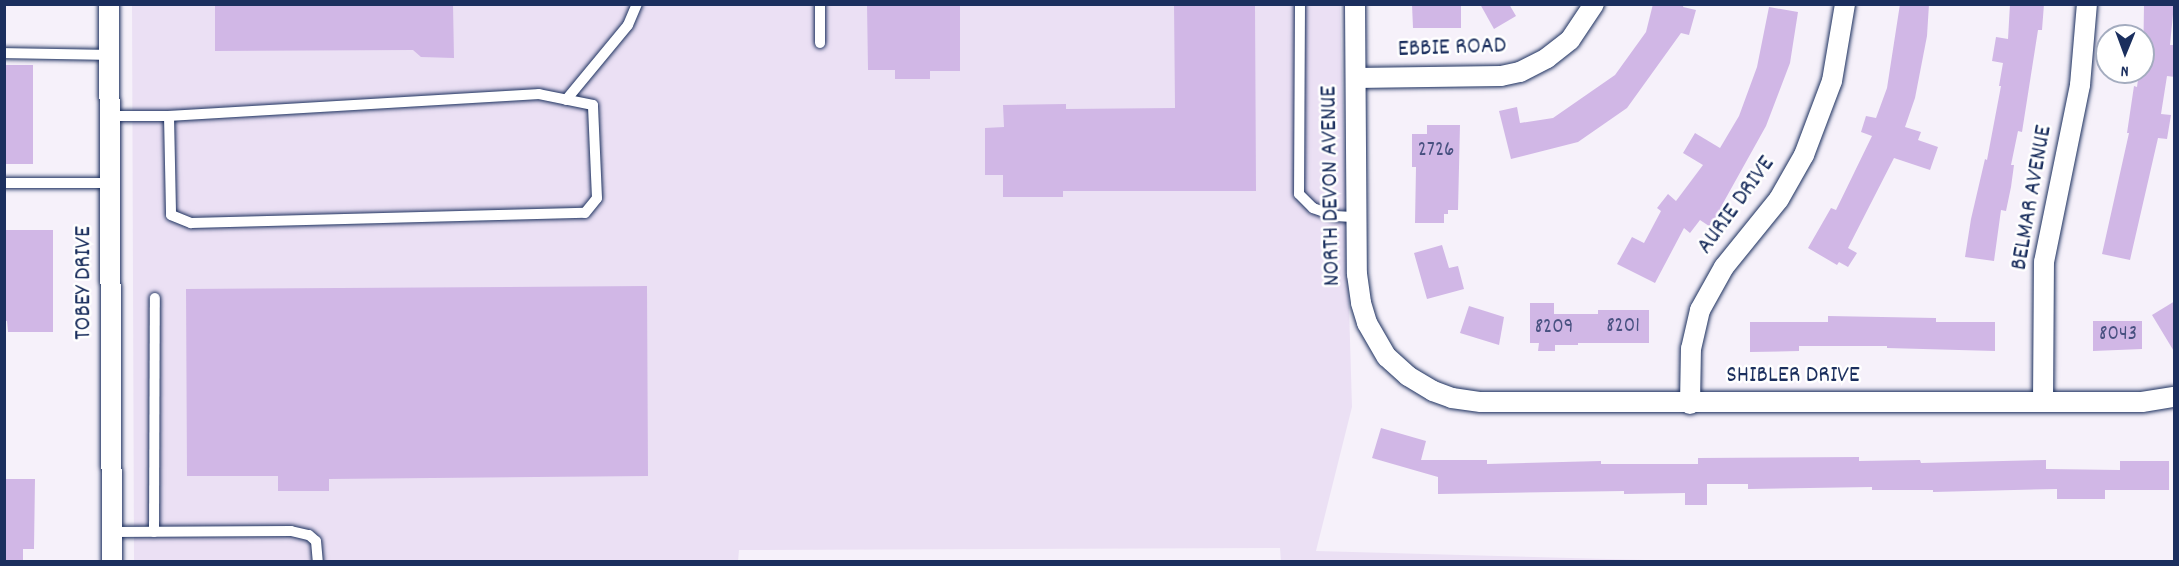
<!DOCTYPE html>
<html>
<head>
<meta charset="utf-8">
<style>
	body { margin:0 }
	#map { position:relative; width:2179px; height:566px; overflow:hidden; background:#f6f1fa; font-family:Dekko,sans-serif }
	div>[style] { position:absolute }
	.built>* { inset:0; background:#ebe0f4 }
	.building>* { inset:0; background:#d1b7e6 }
	.roads { filter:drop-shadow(0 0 2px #1b2f5e) drop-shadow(0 0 2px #1b2f5e) }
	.lane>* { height:10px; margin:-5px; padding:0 5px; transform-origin:5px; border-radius:5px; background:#fff }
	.street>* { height:20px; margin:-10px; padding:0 10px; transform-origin:10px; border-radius:10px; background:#fff }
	span { translate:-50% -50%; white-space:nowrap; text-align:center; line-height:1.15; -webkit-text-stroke:5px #fff; paint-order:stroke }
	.number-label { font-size:21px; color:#485180 }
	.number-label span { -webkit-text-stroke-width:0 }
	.street-label { font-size:24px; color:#1b2f5e }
	.frame { position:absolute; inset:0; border:6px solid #1b2f5e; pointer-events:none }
	.north { position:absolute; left:2095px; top:24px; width:60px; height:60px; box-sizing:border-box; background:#fff; border:2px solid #a4acbf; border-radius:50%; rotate:181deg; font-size:16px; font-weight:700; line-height:24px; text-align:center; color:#1b2f5e }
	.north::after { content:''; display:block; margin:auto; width:21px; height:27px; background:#1b2f5e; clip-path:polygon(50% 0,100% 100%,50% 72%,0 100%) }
</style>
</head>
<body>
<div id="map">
	<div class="built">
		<div style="clip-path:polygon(132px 5px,1340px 5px,1352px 407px,1316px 551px,1683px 561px,1281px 562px,1280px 548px,739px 550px,738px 562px,134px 561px)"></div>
	</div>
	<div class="building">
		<div style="clip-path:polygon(215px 4px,453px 4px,454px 58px,421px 57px,413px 50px,215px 51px)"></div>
		<div style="clip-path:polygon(867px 4px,960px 4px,960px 71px,930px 71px,930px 79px,895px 79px,895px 70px,868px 70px)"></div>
		<div style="clip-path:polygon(1174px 4px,1255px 4px,1256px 191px,1063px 191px,1063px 197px,1003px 197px,1003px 175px,985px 175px,985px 128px,1004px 127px,1003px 105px,1066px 104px,1066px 109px,1175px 108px)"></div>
		<div style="clip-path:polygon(1412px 4px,1461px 4px,1461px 28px,1413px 28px)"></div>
		<div style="clip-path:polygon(1480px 4px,1509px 4px,1516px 16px,1494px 29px)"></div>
		<div style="clip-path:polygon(1653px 4px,1684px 4px,1683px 7px,1696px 10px,1689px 35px,1681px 33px,1627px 108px,1578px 142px,1511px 159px,1499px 111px,1517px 107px,1520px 123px,1553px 118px,1615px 75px,1646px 32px)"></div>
		<div style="clip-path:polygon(1900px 4px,1929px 4px,1927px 36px,1915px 98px,1905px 127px,1921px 132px,1918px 140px,1938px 147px,1930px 170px,1894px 158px,1848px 248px,1857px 253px,1848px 267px,1839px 262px,1837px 265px,1808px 248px,1831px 208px,1836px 210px,1872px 136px,1861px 132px,1866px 116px,1876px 118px,1887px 88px)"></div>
		<div style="clip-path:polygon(2010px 4px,2044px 4px,2042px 30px,2038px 30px,2022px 132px,2018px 131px,2011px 165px,2014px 165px,2011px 187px,2006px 211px,2001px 210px,1994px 261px,1965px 257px,1971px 219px,1985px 159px,1987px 160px,2001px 86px,1999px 86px,2003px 63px,1992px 61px,1996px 37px,2008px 39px)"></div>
		<div style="clip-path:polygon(2144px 4px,2174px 4px,2170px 45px,2175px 45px,2175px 77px,2167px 76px,2161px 114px,2171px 115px,2167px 139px,2158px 138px,2130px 260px,2102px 254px,2129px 133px,2127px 133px,2134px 86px,2137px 87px,2139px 72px,2143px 72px)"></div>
		<div style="clip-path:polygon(1769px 7px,1798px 12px,1790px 63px,1766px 126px,1722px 205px,1724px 207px,1709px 226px,1700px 220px,1690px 233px,1684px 228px,1655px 283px,1617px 264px,1632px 237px,1644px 243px,1661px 211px,1657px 208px,1668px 194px,1676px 201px,1703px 165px,1683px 153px,1695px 133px,1720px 148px,1739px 116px,1757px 67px)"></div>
		<div style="clip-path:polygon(4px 65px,33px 65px,33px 164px,4px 164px)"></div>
		<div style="clip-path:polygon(1427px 125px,1460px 125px,1458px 210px,1448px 210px,1448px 214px,1444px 214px,1444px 223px,1415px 223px,1416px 167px,1412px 167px,1412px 134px,1427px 134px)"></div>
		<div style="clip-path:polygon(4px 230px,53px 230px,53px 332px,8px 332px,7px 321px,4px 321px)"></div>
		<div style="clip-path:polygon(1442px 245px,1449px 268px,1458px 266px,1464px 289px,1427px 299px,1414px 253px)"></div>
		<div style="clip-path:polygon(647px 286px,648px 476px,329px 479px,329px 491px,278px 491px,278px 476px,187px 476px,186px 289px)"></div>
		<div style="clip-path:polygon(2175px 301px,2175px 353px,2152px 315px)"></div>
		<div style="clip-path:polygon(1530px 303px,1554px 303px,1554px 314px,1598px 314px,1598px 310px,1649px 310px,1649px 343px,1578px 343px,1578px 345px,1555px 345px,1555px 351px,1538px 351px,1539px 343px,1530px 343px)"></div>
		<div style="clip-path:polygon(1469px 306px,1504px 317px,1499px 345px,1460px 333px)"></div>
		<div style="clip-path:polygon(1828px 316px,1936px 318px,1936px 322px,1995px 322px,1995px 351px,1887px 348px,1887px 346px,1799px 346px,1799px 351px,1750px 352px,1750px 322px,1828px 322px)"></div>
		<div style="clip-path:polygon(2093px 321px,2142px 321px,2142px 349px,2093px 351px)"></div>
		<div style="clip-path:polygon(1381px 428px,1426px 441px,1421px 460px,1487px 460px,1487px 464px,1601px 461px,1601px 464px,1698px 464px,1698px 458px,1859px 457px,1859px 461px,1920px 460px,1921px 463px,2046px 460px,2046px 469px,2120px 470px,2120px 461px,2169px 461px,2169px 490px,2105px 490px,2105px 499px,2057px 499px,2057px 489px,1933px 492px,1933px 490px,1872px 490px,1872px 487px,1748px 489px,1748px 484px,1707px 484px,1707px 505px,1685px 505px,1685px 493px,1624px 494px,1624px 491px,1438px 494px,1438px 477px,1372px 458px)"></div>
		<div style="clip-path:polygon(4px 479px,35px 479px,34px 549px,23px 549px,23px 561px,4px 561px)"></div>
	</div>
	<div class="roads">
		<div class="lane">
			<div style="left:820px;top:4px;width:39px;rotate:90deg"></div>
			<div style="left:1300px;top:4px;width:190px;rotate:90.3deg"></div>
			<div style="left:1299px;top:194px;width:20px;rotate:45deg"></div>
			<div style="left:1313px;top:208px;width:23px;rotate:20deg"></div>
			<div style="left:1335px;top:216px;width:22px;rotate:3deg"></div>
			<div style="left:4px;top:53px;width:105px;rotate:1.1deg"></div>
			<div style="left:566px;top:100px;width:97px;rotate:-50.4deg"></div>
			<div style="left:628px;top:25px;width:23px;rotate:-67deg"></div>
			<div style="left:110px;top:116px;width:59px"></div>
			<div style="left:169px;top:116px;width:99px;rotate:88.8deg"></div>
			<div style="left:171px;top:215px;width:22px;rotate:22deg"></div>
			<div style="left:191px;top:223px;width:394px;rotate:-1.5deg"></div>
			<div style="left:585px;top:213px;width:19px;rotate:-51deg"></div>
			<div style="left:597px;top:198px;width:93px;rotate:-92.5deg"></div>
			<div style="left:593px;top:105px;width:55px;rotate:-168.5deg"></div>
			<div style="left:539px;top:94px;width:371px;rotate:176.6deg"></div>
			<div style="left:4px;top:183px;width:106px"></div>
			<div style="left:112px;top:532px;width:179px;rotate:-0.3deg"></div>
			<div style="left:291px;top:531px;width:18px;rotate:13deg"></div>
			<div style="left:309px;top:535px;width:9px;rotate:41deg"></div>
			<div style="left:316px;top:541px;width:21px;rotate:85deg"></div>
			<div style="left:154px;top:532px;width:234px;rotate:-89.8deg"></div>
		</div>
		<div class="street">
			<div style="left:109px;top:4px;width:558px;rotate:89.69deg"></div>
			<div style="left:1355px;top:4px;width:270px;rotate:89.6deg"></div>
			<div style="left:1357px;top:274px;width:29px;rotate:82deg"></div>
			<div style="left:1361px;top:303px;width:21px;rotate:73deg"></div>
			<div style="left:1367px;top:323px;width:39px;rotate:60deg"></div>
			<div style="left:1387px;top:357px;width:28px;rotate:42deg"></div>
			<div style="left:1408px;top:376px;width:29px;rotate:31deg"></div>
			<div style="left:1433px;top:391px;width:20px;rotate:20deg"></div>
			<div style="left:1452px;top:398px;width:29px;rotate:8deg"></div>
			<div style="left:1481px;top:402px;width:661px"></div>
			<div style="left:2142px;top:402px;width:32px;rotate:-9deg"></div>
			<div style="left:1356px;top:78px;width:145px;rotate:-0.8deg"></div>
			<div style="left:1501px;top:76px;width:19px;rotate:-12deg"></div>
			<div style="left:1520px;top:72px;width:30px;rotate:-27deg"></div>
			<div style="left:1547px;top:58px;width:29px;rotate:-38deg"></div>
			<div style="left:1570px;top:40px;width:43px;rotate:-56.3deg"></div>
			<div style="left:2043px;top:402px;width:140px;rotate:-89.6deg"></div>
			<div style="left:2044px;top:262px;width:181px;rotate:-78.5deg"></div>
			<div style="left:2080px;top:85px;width:81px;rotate:-85.1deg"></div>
			<div style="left:1690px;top:404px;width:55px;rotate:-89deg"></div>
			<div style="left:1691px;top:349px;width:40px;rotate:-77deg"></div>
			<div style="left:1700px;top:310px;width:49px;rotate:-60.8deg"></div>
			<div style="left:1724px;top:267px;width:87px;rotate:-51deg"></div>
			<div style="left:1779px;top:199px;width:51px;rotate:-60.4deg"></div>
			<div style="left:1804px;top:155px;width:79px;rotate:-69.3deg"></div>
			<div style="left:1832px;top:81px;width:78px;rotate:-80.4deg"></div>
		</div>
	</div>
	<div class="number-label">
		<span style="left:1436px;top:151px">2726</span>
		<span style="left:1623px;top:327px">8201</span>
		<span style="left:1554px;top:328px">8209</span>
		<span style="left:2118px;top:335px">8043</span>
	</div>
	<div class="street-label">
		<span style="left:1452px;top:49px;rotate:-2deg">EBBIE ROAD</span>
		<span style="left:1332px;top:186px;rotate:-91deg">NORTH DEVON AVENUE</span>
		<span style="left:2033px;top:198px;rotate:-80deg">BELMAR AVENUE</span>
		<span style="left:1737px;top:206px;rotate:-54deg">AURIE DRIVE</span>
		<span style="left:85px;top:283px;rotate:-90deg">TOBEY DRIVE</span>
		<span style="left:1793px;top:377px">SHIBLER DRIVE</span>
	</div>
	<div class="frame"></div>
	<div class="north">N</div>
</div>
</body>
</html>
